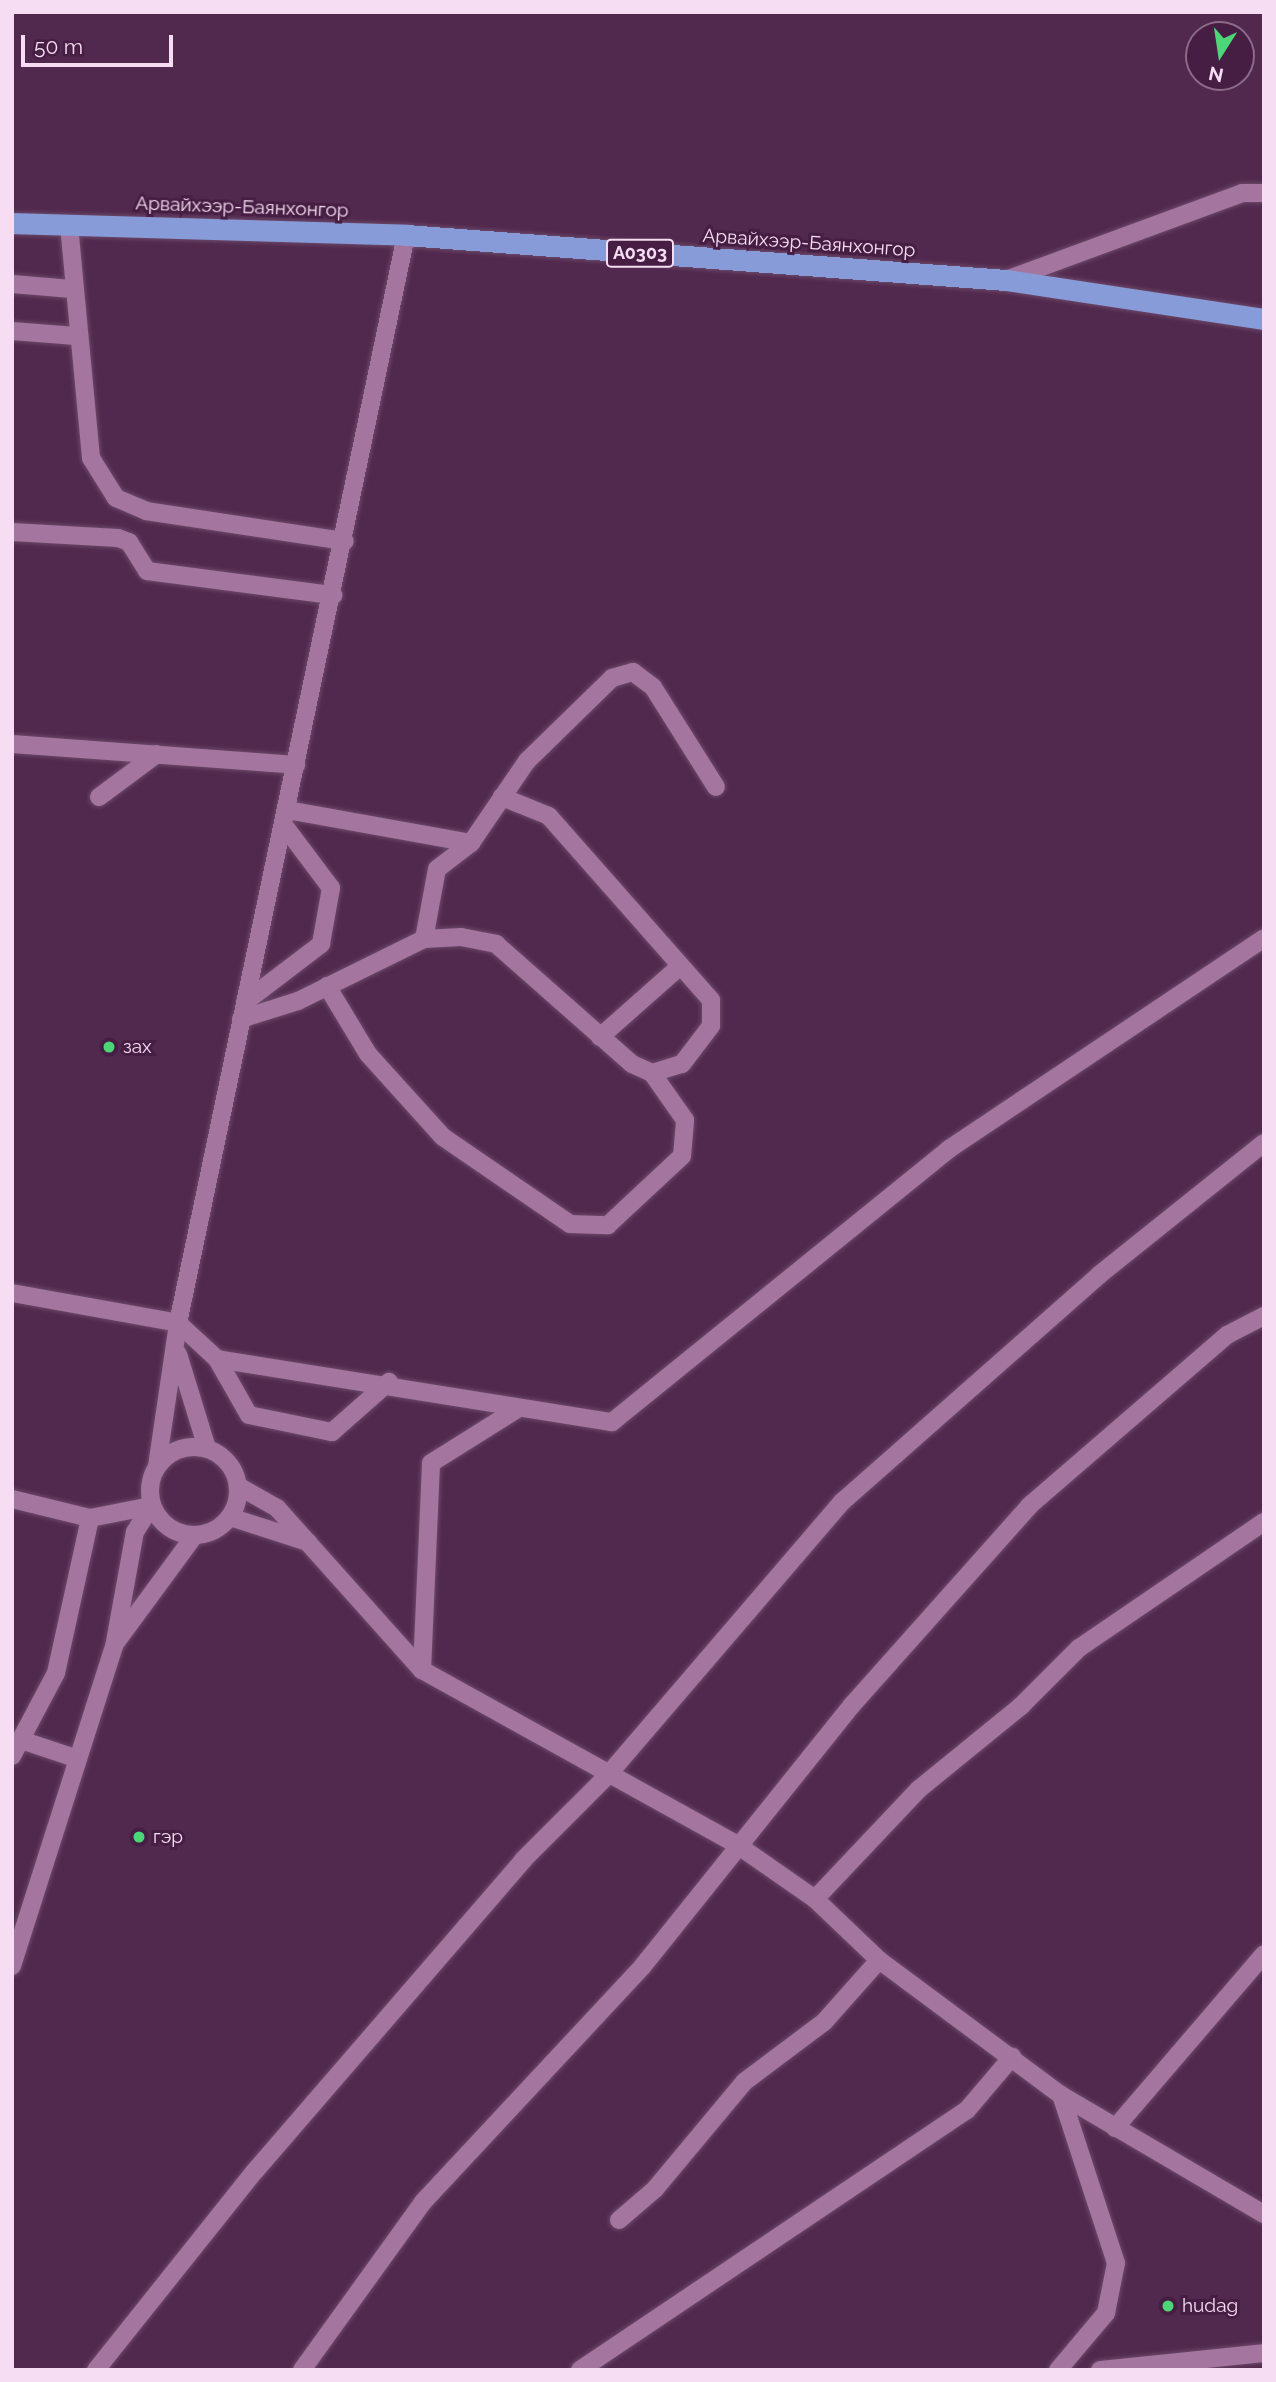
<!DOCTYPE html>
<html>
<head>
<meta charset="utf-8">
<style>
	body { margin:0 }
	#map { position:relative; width:1276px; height:2382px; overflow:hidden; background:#51294e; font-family:Raleway,sans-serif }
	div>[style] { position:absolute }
	.roads { filter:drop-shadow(0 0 2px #6c4969) drop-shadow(0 0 2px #6c4969) }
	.minor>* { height:18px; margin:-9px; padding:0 9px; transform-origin:9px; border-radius:9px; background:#a3759f }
	.minor>.ring { margin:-9px; padding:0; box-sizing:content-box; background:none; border:18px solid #a3759f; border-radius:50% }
	.highway>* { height:21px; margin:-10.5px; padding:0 10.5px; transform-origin:10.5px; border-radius:10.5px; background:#879bd8 }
	.dots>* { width:19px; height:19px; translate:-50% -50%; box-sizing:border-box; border:4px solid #461e43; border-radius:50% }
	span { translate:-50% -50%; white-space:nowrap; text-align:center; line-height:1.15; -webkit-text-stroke:6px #461e43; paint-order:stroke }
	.shield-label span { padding:2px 5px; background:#461e43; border:2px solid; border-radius:5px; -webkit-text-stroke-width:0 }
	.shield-label { font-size:18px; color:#f6ddf3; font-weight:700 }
	.street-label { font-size:19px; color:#f6ddf3 }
	.poi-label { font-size:19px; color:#f6ddf3 }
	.left { translate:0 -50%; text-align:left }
	.frame { position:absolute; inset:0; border:14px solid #f6ddf3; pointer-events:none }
	.north { position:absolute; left:1185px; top:21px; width:70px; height:70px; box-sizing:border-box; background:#461e43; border:2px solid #8c6a89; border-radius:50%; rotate:192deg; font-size:19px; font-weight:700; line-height:28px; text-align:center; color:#f6ddf3 }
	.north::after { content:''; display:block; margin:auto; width:24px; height:32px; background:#4cd677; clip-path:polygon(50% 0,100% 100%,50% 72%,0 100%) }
	.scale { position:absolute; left:21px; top:35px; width:152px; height:32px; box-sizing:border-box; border:4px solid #f6ddf3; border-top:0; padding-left:9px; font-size:21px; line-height:24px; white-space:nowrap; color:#f6ddf3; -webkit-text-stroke:5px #461e43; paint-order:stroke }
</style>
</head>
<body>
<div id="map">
	<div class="roads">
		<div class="minor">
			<div style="left:69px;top:225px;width:234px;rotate:84.6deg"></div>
			<div style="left:91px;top:458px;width:47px;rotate:58deg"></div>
			<div style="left:116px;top:498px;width:33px;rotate:23deg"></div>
			<div style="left:146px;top:511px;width:201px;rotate:8.6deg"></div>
			<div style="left:1006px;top:280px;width:252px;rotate:-20.2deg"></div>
			<div style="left:1242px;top:193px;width:22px"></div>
			<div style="left:12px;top:284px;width:60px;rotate:4.8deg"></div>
			<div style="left:12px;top:331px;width:64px;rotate:4.5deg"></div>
			<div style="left:12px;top:532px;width:106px;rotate:3.2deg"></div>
			<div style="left:118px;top:538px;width:12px;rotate:20deg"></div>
			<div style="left:129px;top:542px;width:34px;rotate:58deg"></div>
			<div style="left:147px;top:571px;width:188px;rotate:7.4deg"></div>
			<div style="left:12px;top:744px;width:285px;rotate:4.2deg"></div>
			<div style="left:99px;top:797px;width:72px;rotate:-36.6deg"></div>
			<div style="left:287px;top:810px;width:187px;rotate:10.2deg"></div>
			<div style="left:424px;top:939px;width:71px;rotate:-79.5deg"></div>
			<div style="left:437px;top:869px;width:43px;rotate:-37.4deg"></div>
			<div style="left:471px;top:843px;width:99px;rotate:-55.7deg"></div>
			<div style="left:527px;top:761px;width:119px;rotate:-44.3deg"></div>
			<div style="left:612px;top:678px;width:22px;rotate:-16deg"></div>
			<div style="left:633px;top:672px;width:25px;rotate:37deg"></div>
			<div style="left:653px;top:687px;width:118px;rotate:57.8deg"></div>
			<div style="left:327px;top:986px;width:79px;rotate:58.9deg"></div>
			<div style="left:368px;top:1054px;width:112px;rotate:47.9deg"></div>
			<div style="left:443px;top:1137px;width:154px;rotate:34.4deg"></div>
			<div style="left:570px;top:1224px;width:38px;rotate:2deg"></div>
			<div style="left:608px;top:1225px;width:101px;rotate:-43deg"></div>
			<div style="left:682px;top:1156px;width:36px;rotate:-85deg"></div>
			<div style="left:685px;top:1120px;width:57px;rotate:-125.1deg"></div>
			<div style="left:245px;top:1002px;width:96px;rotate:-37.3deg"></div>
			<div style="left:321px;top:944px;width:57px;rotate:-79.9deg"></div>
			<div style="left:331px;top:888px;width:80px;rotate:-126.9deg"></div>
			<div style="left:241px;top:1019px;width:60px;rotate:-17.5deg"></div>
			<div style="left:298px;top:1001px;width:140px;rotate:-26.2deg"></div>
			<div style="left:424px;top:939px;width:37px;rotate:-3deg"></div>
			<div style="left:461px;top:937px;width:36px;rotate:11deg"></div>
			<div style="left:496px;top:944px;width:181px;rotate:41.4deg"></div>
			<div style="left:632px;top:1064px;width:22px;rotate:24deg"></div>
			<div style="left:652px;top:1073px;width:31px;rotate:-17deg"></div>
			<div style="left:682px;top:1064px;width:48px;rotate:-52.7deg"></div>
			<div style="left:711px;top:1026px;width:26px;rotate:-90deg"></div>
			<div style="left:711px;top:1000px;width:245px;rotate:-131.4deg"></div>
			<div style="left:549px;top:816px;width:51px;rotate:-158deg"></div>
			<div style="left:600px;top:1037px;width:106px;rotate:-41.5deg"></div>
			<div style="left:12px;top:1293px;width:169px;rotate:10.2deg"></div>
			<div style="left:178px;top:1323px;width:53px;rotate:42.7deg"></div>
			<div style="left:217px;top:1359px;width:400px;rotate:9.1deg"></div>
			<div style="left:612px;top:1422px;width:434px;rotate:-39deg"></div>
			<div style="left:949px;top:1149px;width:379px;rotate:-33.8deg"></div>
			<div style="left:178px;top:1354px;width:98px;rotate:72.9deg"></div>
			<div style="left:217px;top:1359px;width:64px;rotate:60.3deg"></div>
			<div style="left:249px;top:1415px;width:85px;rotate:11.6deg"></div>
			<div style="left:332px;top:1432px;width:76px;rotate:-41.3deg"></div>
			<div class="ring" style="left:150px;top:1447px;width:70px;height:70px"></div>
			<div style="left:157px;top:1466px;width:145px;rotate:-81.6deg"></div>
			<div style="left:178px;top:1323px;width:1112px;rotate:-78.16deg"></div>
			<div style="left:240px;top:1487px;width:43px;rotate:29.6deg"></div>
			<div style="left:277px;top:1508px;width:217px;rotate:48.2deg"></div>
			<div style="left:422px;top:1670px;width:359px;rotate:29deg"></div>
			<div style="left:736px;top:1844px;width:96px;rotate:34.8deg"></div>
			<div style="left:815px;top:1899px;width:88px;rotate:43.6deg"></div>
			<div style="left:879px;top:1960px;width:227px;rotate:36.6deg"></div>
			<div style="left:1061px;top:2095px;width:235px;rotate:30.4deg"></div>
			<div style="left:12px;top:1499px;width:80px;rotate:13.7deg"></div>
			<div style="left:90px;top:1518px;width:62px;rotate:-11.1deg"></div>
			<div style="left:230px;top:1517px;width:82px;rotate:17.8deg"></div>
			<div style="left:117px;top:1641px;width:130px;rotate:-53.7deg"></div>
			<div style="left:422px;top:1670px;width:207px;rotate:-87.5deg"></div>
			<div style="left:431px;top:1463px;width:102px;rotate:-32.1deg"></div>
			<div style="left:21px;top:1740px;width:60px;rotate:18.4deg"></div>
			<div style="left:12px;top:1756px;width:94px;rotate:-62.1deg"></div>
			<div style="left:56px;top:1673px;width:159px;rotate:-77.6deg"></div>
			<div style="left:815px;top:1899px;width:151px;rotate:-46.6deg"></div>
			<div style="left:919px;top:1789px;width:132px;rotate:-39.1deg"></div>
			<div style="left:1021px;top:1706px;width:82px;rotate:-45deg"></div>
			<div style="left:1079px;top:1648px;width:224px;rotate:-34.3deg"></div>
			<div style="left:12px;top:1966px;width:335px;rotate:-72.3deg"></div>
			<div style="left:114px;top:1647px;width:117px;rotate:-79.7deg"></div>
			<div style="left:135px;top:1532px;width:31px;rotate:-58deg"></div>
			<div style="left:1115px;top:2128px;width:229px;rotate:-49.4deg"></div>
			<div style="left:619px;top:2220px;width:48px;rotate:-40.7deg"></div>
			<div style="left:655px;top:2189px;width:139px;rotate:-50.2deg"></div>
			<div style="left:744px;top:2082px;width:100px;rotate:-36.9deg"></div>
			<div style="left:824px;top:2022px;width:83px;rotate:-48.4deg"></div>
			<div style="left:96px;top:2370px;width:255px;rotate:-51.4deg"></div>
			<div style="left:255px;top:2171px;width:411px;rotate:-49.2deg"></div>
			<div style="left:523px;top:1860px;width:119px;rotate:-45deg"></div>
			<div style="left:607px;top:1776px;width:362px;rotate:-49.4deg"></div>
			<div style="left:843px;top:1501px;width:341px;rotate:-41.4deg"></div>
			<div style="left:1099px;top:1275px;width:211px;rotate:-38.7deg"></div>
			<div style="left:302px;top:2370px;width:207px;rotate:-54.2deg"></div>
			<div style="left:423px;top:2202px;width:321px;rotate:-47deg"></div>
			<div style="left:642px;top:1967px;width:336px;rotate:-51.3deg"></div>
			<div style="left:852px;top:1705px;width:266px;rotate:-48.3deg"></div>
			<div style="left:1029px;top:1506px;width:262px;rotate:-40.8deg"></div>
			<div style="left:1227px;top:1335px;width:42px;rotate:-27.2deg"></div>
			<div style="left:580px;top:2370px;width:466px;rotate:-33.9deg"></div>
			<div style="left:967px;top:2110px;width:70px;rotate:-49.7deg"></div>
			<div style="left:1058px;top:2370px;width:75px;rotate:-49.9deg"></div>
			<div style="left:1106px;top:2313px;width:51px;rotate:-78.7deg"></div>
			<div style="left:1116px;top:2263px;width:177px;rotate:-108.1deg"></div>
			<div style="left:1100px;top:2370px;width:165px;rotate:-5.9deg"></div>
		</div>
		<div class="highway">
			<div style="left:12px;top:223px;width:394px;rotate:1.7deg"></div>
			<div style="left:406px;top:235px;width:602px;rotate:4.29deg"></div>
			<div style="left:1006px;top:280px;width:261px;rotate:8.6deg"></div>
		</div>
	</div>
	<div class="dots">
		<div style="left:109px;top:1047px;background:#4cd677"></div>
		<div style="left:139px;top:1837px;background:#4cd677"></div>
		<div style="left:1168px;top:2306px;background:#4cd677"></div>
	</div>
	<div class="shield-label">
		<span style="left:640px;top:253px">A0303</span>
	</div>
	<div class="street-label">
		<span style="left:242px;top:207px;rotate:2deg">Арвайхээр-Баянхонгор</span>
		<span style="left:809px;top:243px;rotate:4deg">Арвайхээр-Баянхонгор</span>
	</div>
	<div class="poi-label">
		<span class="left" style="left:123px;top:1047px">зах</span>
		<span class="left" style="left:153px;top:1837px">гэр</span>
		<span class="left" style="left:1182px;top:2306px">hudag</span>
	</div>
	<div class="frame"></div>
	<div class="north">N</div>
	<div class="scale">50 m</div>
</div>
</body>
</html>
